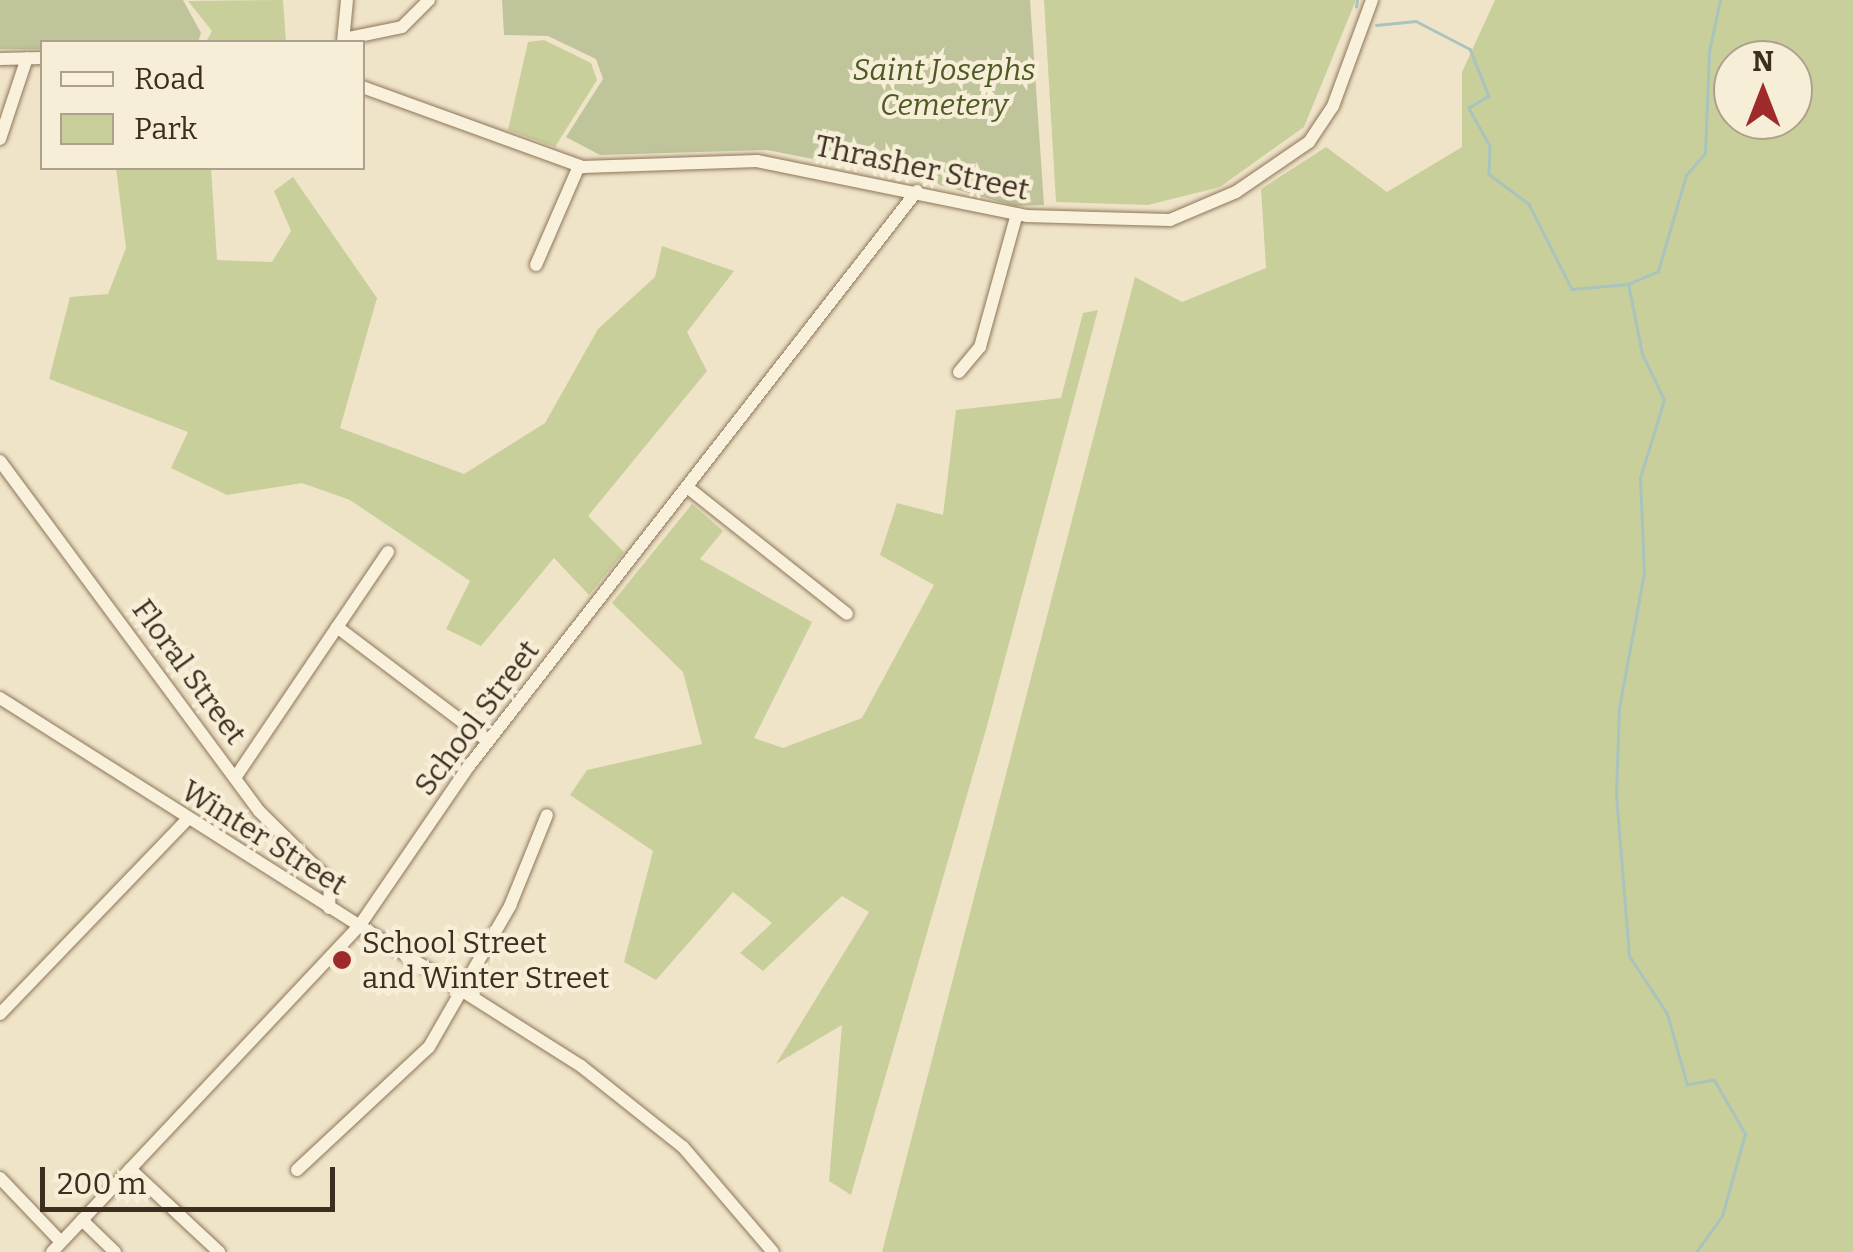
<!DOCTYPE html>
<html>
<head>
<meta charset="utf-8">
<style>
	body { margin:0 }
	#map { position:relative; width:1853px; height:1252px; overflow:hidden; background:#f0e4c8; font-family:Bitter,serif }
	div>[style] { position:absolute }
	.green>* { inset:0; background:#c9cf9b }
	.cemetery>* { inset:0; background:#bfc49a }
	.stream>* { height:2.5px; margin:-1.25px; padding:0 1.25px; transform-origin:1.25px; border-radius:1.25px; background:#a9c4bc }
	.roads { filter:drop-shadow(0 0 2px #8d765c) drop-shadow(0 0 2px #8d765c) }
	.minor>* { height:12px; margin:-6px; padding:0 6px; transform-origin:6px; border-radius:6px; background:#faf1dc }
	.dots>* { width:28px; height:28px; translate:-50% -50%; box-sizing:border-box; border:5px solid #f7eed8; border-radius:50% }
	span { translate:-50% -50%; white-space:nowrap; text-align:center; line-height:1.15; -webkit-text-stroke:8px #f7eed8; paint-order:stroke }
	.park-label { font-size:30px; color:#4d5a26; font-style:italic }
	.street-label { font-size:30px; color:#3d2e20 }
	.poi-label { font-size:30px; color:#3d2e20 }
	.left { translate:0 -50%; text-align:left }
	.legend { position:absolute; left:40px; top:40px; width:325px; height:130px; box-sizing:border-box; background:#f7eed8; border:2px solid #ada18e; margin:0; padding:12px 18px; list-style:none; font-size:30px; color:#3d2e20 }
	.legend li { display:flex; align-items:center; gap:20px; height:50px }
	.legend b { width:50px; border:2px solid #ada18e }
	.north { position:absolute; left:1713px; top:40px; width:100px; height:100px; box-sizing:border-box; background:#f7eed8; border:2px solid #ada18e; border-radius:50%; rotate:0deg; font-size:28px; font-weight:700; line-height:40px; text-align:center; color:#3d2e20 }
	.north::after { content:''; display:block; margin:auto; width:35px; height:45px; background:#9e2a2b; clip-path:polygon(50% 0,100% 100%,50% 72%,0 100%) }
	.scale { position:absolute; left:40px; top:1167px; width:295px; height:45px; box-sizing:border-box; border:5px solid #3d2e20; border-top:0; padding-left:12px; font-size:30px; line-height:35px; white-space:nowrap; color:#3d2e20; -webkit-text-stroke:8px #f7eed8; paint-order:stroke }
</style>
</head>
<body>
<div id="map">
	<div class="green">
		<div style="clip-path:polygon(283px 0,286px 42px,206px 42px,212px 31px,188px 1px)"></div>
		<div style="clip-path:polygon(1044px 0,1356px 0,1304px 127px,1220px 187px,1148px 205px,1056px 202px)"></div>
		<div style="clip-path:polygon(evenodd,1495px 0,1853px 0,1853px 1252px,882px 1252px,1135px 277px,1182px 302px,1266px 268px,1261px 189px,1326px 147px,1387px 192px,1462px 147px,1462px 72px,1495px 0,1733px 60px,1793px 60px,1793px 120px,1733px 120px,1733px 60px)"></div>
		<div style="clip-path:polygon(544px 40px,591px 63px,597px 80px,555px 147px,508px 130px,528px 42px)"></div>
		<div style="clip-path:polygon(116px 168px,211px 168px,217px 260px,272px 262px,291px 231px,274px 191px,293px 177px,377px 298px,340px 428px,464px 474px,545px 423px,598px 329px,655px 277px,662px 246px,734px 271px,687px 332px,707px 371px,588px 516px,624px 552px,589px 595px,554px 558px,481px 646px,446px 629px,470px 581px,350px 500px,302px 483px,227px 495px,171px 468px,188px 432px,49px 379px,70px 297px,108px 294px,126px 248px)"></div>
		<div style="clip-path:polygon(1098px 310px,987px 726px,851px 1195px,829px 1181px,842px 1025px,776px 1064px,869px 912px,842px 896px,763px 971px,740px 953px,772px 923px,733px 892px,656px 980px,624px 962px,653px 851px,570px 795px,587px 770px,702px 744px,683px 672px,612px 603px,692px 504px,723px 531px,700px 559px,812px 622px,754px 738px,783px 748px,862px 718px,934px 585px,880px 555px,897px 503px,943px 515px,956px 410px,1061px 398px,1083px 313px)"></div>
	</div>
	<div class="cemetery">
		<div style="clip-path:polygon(0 0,183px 0,201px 33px,198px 42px,42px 42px,42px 49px,0 49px)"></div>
		<div style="clip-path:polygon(502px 0,1030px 0,1044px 205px,1015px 206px,940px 185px,923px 173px,905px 177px,767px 150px,600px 155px,566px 137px,603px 79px,596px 59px,548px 36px,504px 35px)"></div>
	</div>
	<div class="stream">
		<div style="left:1356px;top:7px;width:7px;rotate:-82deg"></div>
		<div style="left:1376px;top:25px;width:40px;rotate:-5.7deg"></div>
		<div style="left:1416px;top:21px;width:61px;rotate:27.4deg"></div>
		<div style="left:1470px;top:49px;width:51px;rotate:68deg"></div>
		<div style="left:1489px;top:96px;width:23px;rotate:149deg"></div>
		<div style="left:1469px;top:108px;width:43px;rotate:61.1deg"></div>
		<div style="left:1490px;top:146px;width:28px;rotate:92deg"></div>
		<div style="left:1489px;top:174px;width:50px;rotate:36.9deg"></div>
		<div style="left:1529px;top:204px;width:95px;rotate:63.2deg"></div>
		<div style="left:1572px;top:289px;width:56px;rotate:-5.1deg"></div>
		<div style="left:1696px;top:1252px;width:44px;rotate:-54.2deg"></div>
		<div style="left:1722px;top:1216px;width:85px;rotate:-74.3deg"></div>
		<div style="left:1745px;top:1134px;width:62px;rotate:-119.9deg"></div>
		<div style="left:1714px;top:1080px;width:27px;rotate:170deg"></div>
		<div style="left:1687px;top:1085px;width:74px;rotate:-105.7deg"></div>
		<div style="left:1667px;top:1014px;width:69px;rotate:-123.2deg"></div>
		<div style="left:1629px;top:956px;width:163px;rotate:-94.6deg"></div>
		<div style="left:1616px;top:794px;width:86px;rotate:-88deg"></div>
		<div style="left:1619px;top:708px;width:137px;rotate:-79.5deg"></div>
		<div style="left:1644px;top:573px;width:95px;rotate:-92.4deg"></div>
		<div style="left:1640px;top:478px;width:82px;rotate:-72.9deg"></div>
		<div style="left:1664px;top:400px;width:51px;rotate:-115.6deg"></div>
		<div style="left:1642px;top:354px;width:71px;rotate:-101.3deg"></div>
		<div style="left:1628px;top:284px;width:33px;rotate:-23deg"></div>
		<div style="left:1658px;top:271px;width:100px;rotate:-73.7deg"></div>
		<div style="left:1686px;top:175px;width:29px;rotate:-49deg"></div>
		<div style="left:1705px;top:153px;width:101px;rotate:-87.7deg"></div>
		<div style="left:1709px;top:52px;width:53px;rotate:-78.1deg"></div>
	</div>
	<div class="roads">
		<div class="minor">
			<div style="left:344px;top:39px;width:59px;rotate:-11.7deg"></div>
			<div style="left:402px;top:27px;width:38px;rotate:-45deg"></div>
			<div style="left:343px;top:42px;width:42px;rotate:-84.6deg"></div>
			<div style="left:0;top:59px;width:42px;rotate:-1.4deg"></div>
			<div style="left:362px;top:87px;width:235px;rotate:19.9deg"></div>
			<div style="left:583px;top:167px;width:174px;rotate:-2deg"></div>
			<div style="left:757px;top:161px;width:276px;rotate:11.5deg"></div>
			<div style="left:1027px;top:216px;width:143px;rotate:1.6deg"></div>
			<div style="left:1170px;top:220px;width:72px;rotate:-23deg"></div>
			<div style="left:1236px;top:192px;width:88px;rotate:-34.4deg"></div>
			<div style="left:1309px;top:142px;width:43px;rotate:-56.3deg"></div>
			<div style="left:1333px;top:106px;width:113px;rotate:-69.8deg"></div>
			<div style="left:0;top:139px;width:85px;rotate:-71.6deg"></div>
			<div style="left:536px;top:265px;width:108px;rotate:-66.5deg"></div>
			<div style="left:959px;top:372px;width:33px;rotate:-50deg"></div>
			<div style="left:980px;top:347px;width:138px;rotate:-74.5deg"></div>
			<div style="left:0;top:461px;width:435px;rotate:53.5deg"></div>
			<div style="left:259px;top:811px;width:100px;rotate:44.6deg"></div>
			<div style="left:330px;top:881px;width:27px;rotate:92deg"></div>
			<div style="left:687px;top:487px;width:204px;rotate:38.4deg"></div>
			<div style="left:337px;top:627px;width:189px;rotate:37.1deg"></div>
			<div style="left:0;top:698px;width:688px;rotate:32.35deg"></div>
			<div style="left:581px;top:1066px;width:130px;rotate:38.5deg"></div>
			<div style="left:683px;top:1147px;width:138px;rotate:49.4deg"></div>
			<div style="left:235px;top:778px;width:273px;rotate:-55.9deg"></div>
			<div style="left:0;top:1014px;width:268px;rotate:-46.1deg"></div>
			<div style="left:130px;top:1169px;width:122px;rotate:43deg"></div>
			<div style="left:297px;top:1170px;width:180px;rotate:-43deg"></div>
			<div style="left:429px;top:1047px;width:163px;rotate:-60.1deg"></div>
			<div style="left:510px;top:906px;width:98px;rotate:-67.9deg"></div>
			<div style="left:0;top:1178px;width:88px;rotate:46.4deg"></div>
			<div style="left:82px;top:1220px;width:46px;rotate:44.1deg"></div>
			<div style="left:52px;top:1252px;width:449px;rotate:-46.7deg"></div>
			<div style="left:360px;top:925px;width:193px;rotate:-55.6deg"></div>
			<div style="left:469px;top:766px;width:729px;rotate:-52.08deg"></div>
		</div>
	</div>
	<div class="dots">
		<div style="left:342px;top:960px;background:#9e2a2b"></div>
	</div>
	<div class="park-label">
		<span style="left:944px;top:87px">Saint Josephs<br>Cemetery</span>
	</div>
	<div class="street-label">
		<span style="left:922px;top:168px;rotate:12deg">Thrasher Street</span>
		<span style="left:189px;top:672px;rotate:54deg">Floral Street</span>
		<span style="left:477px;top:718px;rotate:-53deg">School Street</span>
		<span style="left:264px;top:838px;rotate:32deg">Winter Street</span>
	</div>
	<div class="poi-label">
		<span class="left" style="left:362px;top:960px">School Street<br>and Winter Street</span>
	</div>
	<ul class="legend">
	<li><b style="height:12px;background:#faf1dc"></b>Road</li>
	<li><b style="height:28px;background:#c9cf9b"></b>Park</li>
	</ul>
	<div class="north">N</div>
	<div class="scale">200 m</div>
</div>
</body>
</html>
